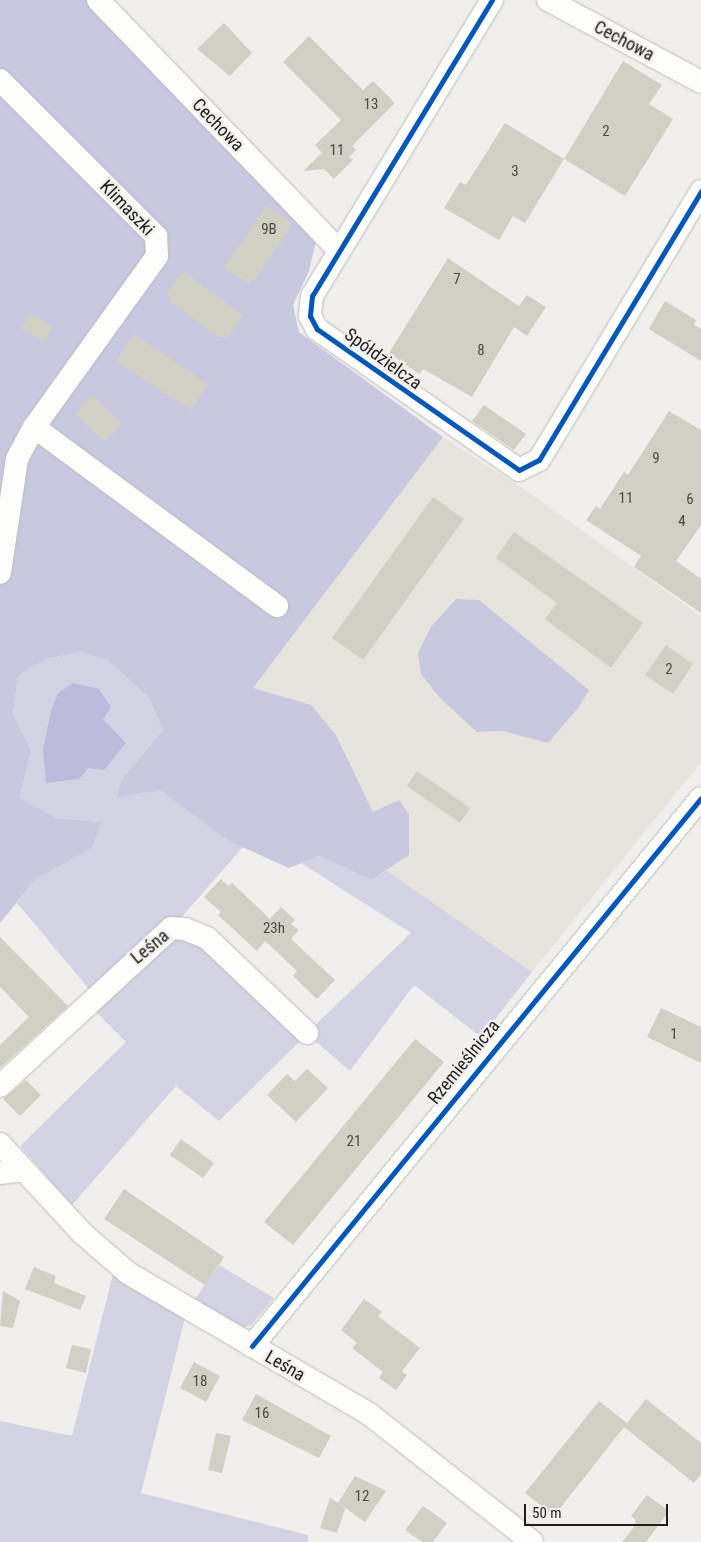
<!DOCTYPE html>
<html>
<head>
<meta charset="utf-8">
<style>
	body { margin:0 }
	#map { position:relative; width:701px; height:1542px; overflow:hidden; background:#f0efed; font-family:"Roboto Condensed",sans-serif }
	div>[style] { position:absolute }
	.built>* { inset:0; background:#e6e4dc }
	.green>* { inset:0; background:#d3d3e3 }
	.forest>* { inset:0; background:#c9c8e1 }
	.water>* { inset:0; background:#bcbbdb }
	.building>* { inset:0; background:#d2cfc4 }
	.roads { filter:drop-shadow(0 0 1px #bdbcbb) drop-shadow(0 0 1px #bdbcbb) }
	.minor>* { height:22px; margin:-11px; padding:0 11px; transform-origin:11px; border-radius:11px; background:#fdfdfc }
	.cycleway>* { height:5px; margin:-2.5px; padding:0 2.5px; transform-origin:2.5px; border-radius:2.5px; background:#0057b8 }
	span { translate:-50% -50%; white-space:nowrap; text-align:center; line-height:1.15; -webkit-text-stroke:5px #f1f0ec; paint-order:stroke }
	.number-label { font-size:15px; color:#4c4a47 }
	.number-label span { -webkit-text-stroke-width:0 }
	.street-label { font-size:18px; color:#1f1e1d }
	.scale { position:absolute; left:524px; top:1504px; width:144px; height:22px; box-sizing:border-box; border:2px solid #1f1e1d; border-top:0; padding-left:6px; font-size:15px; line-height:18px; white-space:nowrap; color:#1f1e1d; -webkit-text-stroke:4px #f1f0ec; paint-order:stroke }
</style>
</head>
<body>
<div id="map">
	<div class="built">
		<div style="clip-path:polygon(443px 437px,534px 496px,701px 616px,701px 762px,532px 972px,386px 870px,409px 854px,409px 814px,400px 801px,373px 812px,336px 735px,253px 688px)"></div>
	</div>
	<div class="green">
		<div style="clip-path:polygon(80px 652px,108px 660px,149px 698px,163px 730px,122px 779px,160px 790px,243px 847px,172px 928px,185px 929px,307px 1033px,411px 933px,301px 863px,319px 856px,371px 880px,386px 870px,532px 972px,481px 1037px,414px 985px,350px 1071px,307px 1034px,219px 1121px,176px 1086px,72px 1205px,20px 1146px,126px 1042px,88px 1004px,95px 996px,17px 903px,36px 879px,91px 849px,101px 822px,57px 818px,18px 798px,30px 751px,13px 714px,18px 676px,47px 659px)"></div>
		<div style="clip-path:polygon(116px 1262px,187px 1310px,219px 1265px,274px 1298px,251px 1325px,227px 1333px,187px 1310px,141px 1493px,308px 1535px,308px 1542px,0 1542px,0 1421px,72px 1436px)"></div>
	</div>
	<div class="forest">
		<div style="clip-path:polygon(0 0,98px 0,319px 229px,309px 271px,293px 305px,299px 332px,443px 437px,253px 688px,311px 705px,336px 735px,373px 812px,399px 800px,409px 814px,409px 855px,371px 880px,319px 856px,289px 868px,229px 841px,160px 790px,117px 797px,122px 779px,163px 730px,149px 698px,108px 660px,80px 652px,47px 659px,18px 676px,13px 714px,31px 751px,19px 798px,57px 818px,102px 822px,91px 849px,36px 879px,0 923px)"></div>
		<div style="clip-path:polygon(456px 599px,479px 600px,589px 690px,579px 707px,548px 743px,502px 731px,477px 732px,440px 698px,421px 674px,418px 653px,431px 627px)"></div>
	</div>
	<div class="water">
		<div style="clip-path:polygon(73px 683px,99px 689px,111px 707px,103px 719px,126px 743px,104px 770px,88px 768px,79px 779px,46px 783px,43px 750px,51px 711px,58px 693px)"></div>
	</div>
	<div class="building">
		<div style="clip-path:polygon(224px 23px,252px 53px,230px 76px,197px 49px)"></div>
		<div style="clip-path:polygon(309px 36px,363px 90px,373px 81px,395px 103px,352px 146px,356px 150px,349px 157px,353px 160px,334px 179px,324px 169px,303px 171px,322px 153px,315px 145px,341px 120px,283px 62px)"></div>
		<div style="clip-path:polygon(623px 61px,662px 85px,649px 104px,673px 119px,625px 196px,564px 159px)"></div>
		<div style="clip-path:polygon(505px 123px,564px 159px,525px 223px,513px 216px,499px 240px,444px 208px,460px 182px,466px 185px)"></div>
		<div style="clip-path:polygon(266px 206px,290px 222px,289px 229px,255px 281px,252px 279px,249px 284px,224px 268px)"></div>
		<div style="clip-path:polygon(448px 258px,519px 306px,527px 295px,546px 307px,527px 336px,514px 327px,472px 397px,423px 369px,419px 374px,389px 353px)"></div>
		<div style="clip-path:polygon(183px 271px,243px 315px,227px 338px,219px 337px,169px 301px,171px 298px,166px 294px)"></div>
		<div style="clip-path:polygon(665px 301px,696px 320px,694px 325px,701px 329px,701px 361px,649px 329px)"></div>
		<div style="clip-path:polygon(30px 313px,53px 327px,45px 342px,21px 329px)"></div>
		<div style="clip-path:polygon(134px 334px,208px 384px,191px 410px,116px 361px)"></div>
		<div style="clip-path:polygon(92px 395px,122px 423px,105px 442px,75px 414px)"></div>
		<div style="clip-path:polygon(484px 405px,526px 434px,514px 450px,472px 421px)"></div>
		<div style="clip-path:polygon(669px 411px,701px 430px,701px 525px,676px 561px,701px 579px,701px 613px,634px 567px,641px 556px,586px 520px,596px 506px,600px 509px,624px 472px,628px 475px)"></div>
		<div style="clip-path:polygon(433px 497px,464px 519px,363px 660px,332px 638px)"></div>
		<div style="clip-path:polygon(514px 532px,643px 623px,611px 668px,545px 619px,557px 603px,496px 558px)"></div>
		<div style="clip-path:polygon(666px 645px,693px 664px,673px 694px,645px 675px)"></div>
		<div style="clip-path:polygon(417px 771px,470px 808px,460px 823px,407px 786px)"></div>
		<div style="clip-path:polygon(221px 879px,228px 886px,232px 883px,270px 919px,281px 907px,295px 920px,291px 924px,299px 930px,291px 939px,335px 980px,317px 999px,293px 976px,297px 971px,265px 941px,257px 951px,218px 915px,221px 912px,204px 897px)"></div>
		<div style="clip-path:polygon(0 937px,68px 1006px,0 1068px,0 1045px,29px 1017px,0 987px)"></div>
		<div style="clip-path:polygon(661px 1008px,701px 1027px,701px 1063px,647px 1037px)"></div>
		<div style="clip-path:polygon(415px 1039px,444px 1062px,293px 1245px,264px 1222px)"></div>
		<div style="clip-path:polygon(307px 1069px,328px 1088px,296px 1122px,267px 1095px,287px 1074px,295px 1081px)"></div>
		<div style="clip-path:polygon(26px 1080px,41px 1095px,20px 1116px,3px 1099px)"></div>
		<div style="clip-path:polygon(181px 1139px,214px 1163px,203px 1178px,170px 1155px)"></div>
		<div style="clip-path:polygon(124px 1189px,224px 1257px,205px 1285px,104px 1219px)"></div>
		<div style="clip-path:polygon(34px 1267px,56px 1276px,54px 1283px,86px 1296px,80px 1310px,25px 1289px)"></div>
		<div style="clip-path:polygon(3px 1291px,20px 1301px,13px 1328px,0 1326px)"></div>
		<div style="clip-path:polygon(364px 1299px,382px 1312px,378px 1316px,420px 1348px,402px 1371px,407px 1375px,396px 1390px,379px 1378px,383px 1372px,352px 1348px,357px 1343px,341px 1330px)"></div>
		<div style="clip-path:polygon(72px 1345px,91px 1349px,86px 1373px,66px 1368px)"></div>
		<div style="clip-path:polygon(194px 1362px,220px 1376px,206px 1402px,180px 1388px)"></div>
		<div style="clip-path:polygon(256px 1394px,331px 1436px,319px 1458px,242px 1420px)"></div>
		<div style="clip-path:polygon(646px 1399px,701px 1443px,701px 1474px,694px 1483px,624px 1427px,554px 1516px,525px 1493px,599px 1401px,627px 1423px)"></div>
		<div style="clip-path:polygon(216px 1433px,231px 1436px,222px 1473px,208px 1470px)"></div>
		<div style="clip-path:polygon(355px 1476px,386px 1491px,365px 1522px,338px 1503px,345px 1509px,337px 1533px,320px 1528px,330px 1498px,338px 1503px)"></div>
		<div style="clip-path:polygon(647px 1495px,669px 1511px,646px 1542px,622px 1542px,634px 1527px,636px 1520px,631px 1516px)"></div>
		<div style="clip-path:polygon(423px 1506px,447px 1523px,433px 1542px,422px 1542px,405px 1530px)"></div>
	</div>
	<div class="roads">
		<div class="minor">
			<div style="left:98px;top:0;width:346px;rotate:46.1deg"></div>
			<div style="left:492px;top:0;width:346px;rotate:121.3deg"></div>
			<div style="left:312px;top:296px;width:20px;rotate:96deg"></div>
			<div style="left:310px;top:316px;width:15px;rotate:62deg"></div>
			<div style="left:317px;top:329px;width:246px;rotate:34.9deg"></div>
			<div style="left:519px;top:470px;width:22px;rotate:-27deg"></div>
			<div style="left:539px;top:460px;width:314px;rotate:-58.9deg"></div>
			<div style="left:548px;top:0;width:174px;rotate:28.2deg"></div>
			<div style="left:0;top:80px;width:221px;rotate:45deg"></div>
			<div style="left:156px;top:236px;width:20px;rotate:87deg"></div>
			<div style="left:157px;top:256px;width:211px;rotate:125.7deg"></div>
			<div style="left:34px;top:427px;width:36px;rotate:118deg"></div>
			<div style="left:17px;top:459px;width:115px;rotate:98.5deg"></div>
			<div style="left:34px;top:427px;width:302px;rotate:36.4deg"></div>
			<div style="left:0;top:1086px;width:233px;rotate:-42.7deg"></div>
			<div style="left:171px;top:928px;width:14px;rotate:4deg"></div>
			<div style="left:185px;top:929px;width:24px;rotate:22deg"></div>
			<div style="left:207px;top:938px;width:138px;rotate:43.5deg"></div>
			<div style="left:0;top:1144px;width:121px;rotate:47.3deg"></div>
			<div style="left:82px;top:1233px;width:61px;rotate:41deg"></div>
			<div style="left:128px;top:1273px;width:279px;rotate:30.3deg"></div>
			<div style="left:369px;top:1414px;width:207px;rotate:38.1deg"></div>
			<div style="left:0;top:1173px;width:24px;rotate:-7deg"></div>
			<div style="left:252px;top:1346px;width:708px;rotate:-50.67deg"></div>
		</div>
	</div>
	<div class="cycleway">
		<div style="left:492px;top:0;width:346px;rotate:121.3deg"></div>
		<div style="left:312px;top:296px;width:20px;rotate:96deg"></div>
		<div style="left:310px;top:316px;width:15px;rotate:62deg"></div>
		<div style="left:317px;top:329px;width:246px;rotate:34.9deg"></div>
		<div style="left:519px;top:470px;width:22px;rotate:-27deg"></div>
		<div style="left:539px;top:460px;width:314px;rotate:-58.9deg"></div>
		<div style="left:252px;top:1346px;width:708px;rotate:-50.67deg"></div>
	</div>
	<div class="number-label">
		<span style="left:371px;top:105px">13</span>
		<span style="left:606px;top:132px">2</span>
		<span style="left:337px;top:151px">11</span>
		<span style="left:515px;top:172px">3</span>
		<span style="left:269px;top:230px">9B</span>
		<span style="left:457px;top:280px">7</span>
		<span style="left:481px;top:351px">8</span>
		<span style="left:656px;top:459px">9</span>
		<span style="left:626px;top:499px">11</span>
		<span style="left:690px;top:500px">6</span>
		<span style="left:682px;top:522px">4</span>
		<span style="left:669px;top:670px">2</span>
		<span style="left:274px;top:929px">23h</span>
		<span style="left:674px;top:1035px">1</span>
		<span style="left:354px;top:1142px">21</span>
		<span style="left:200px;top:1382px">18</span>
		<span style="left:262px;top:1414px">16</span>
		<span style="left:362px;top:1497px">12</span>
	</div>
	<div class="street-label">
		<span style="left:624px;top:41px;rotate:28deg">Cechowa</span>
		<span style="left:218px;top:125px;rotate:46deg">Cechowa</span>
		<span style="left:127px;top:208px;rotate:46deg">Klimaszki</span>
		<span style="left:383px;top:359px;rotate:36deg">Spółdzielcza</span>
		<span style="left:150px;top:947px;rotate:-39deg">Leśna</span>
		<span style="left:464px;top:1062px;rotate:-51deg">Rzemieślnicza</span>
		<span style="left:285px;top:1366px;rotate:30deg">Leśna</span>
	</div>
	<div class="scale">50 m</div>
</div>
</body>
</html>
